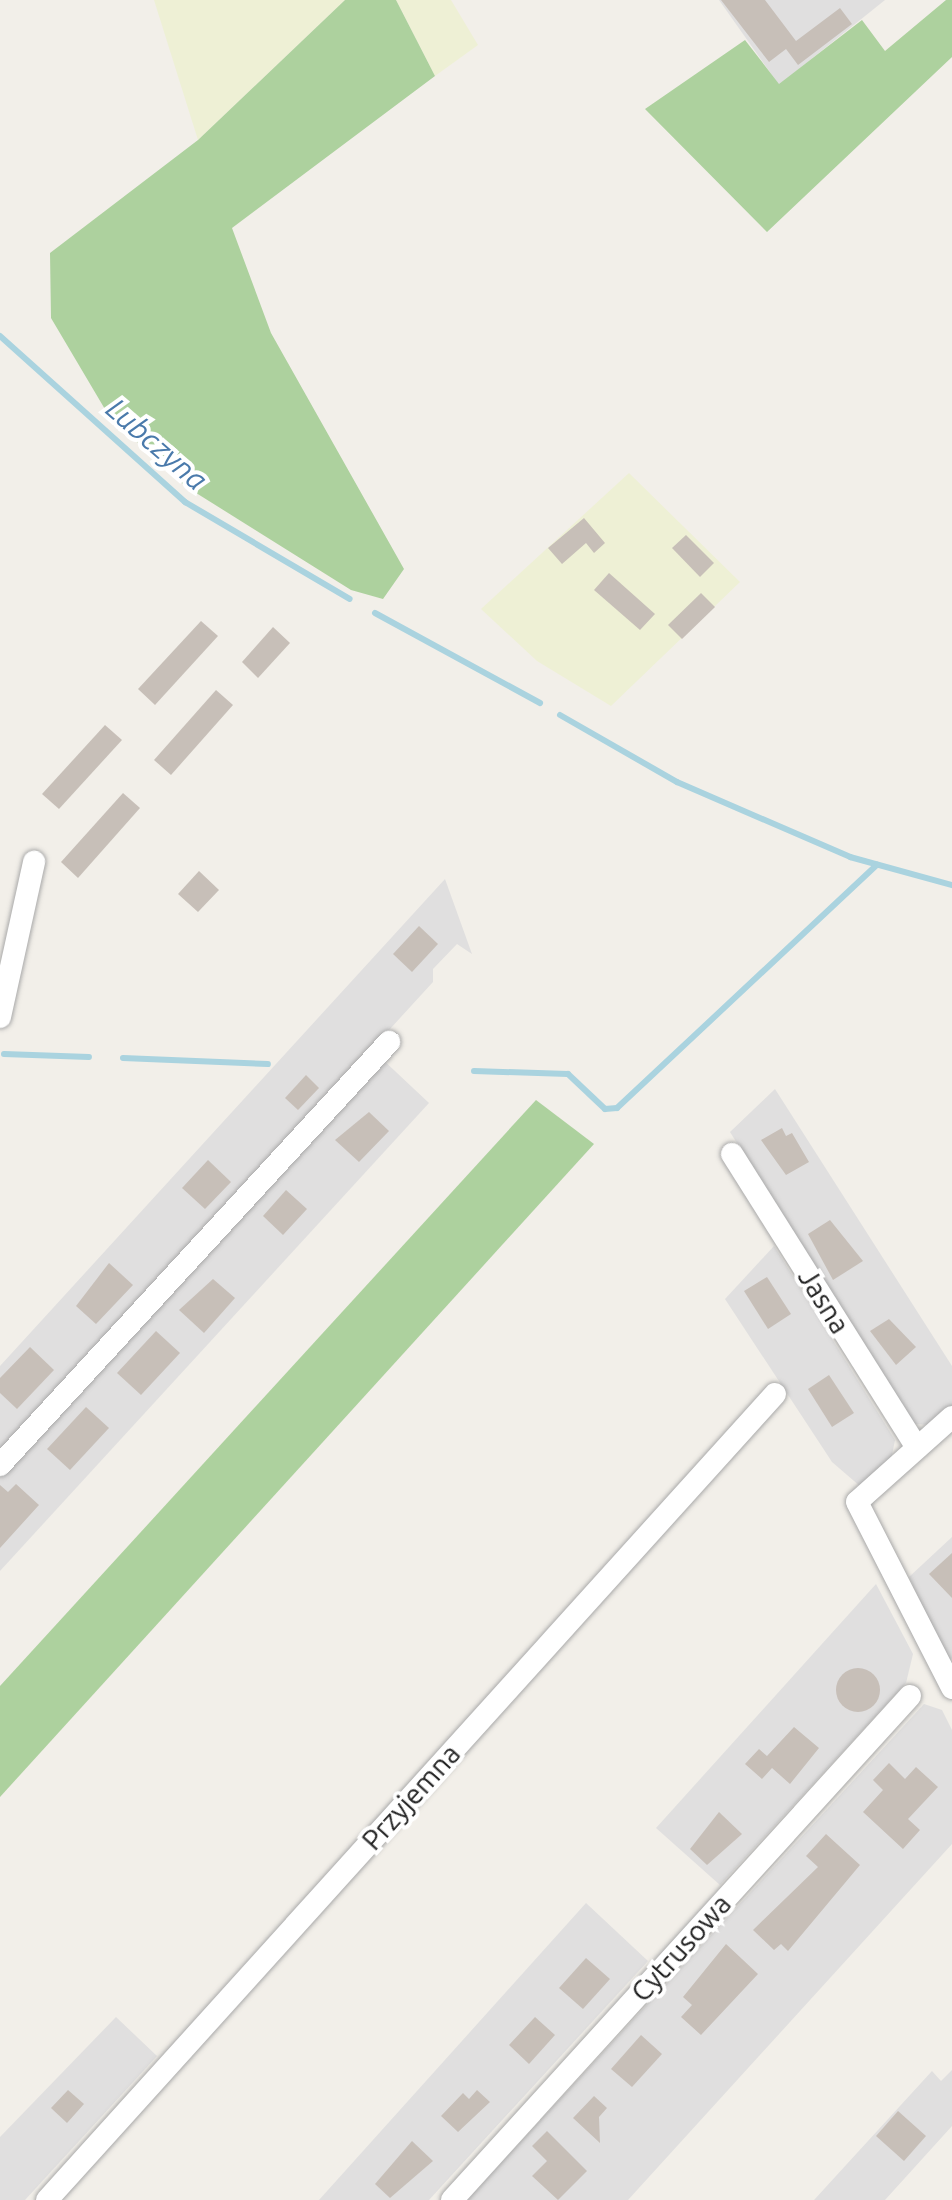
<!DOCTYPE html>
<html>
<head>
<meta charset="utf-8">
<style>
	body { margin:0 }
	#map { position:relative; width:952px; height:2200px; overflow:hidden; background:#f2efe9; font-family:Ubuntu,sans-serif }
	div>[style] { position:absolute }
	.residential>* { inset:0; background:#e0dfdf }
	.farmland>* { inset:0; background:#eef0d5 }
	.forest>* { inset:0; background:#add19e }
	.stream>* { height:6px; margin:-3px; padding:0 3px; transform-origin:3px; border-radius:3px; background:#aad3df }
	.building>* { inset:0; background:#c7bfb8 }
	.round { border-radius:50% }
	.roads { filter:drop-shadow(0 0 2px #a9a9a9) drop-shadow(0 0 2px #a9a9a9) }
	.street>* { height:22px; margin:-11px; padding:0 11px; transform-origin:11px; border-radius:11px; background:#fff }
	span { translate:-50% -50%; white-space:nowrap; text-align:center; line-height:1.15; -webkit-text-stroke:8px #fff; paint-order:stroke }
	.street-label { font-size:28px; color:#222 }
	.water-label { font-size:30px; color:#4a7aab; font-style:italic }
</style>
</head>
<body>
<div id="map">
	<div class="residential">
		<div style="clip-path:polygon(719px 0,885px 0,779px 85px)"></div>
		<div style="clip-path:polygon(445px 879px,472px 954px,457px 944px,433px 969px,433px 982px,0 1455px,0 1366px)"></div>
		<div style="clip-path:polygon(380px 1057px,429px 1103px,0 1571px,0 1475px)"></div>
		<div style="clip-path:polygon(775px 1089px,952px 1366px,952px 1408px,932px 1425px,914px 1424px,730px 1132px)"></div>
		<div style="clip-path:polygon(774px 1246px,895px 1440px,891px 1460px,861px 1487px,832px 1462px,725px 1299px)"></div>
		<div style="clip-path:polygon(952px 1537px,952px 1658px,946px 1664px,909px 1577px)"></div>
		<div style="clip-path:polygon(876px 1584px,913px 1654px,906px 1683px,720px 1885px,656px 1828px)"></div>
		<div style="clip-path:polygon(924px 1704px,942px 1710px,952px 1730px,952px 1844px,628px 2200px,467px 2200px)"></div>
		<div style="clip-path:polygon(586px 1903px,648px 1961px,429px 2200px,319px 2200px)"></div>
		<div style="clip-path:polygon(116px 2017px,157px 2056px,25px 2200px,0 2200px,0 2137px)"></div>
		<div style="clip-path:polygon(952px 2070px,952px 2126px,885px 2200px,814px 2200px,932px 2071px,941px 2081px)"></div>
	</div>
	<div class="farmland">
		<div style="clip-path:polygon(154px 0,345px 0,198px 140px)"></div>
		<div style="clip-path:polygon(396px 0,451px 0,478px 45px,435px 76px)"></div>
		<div style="clip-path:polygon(629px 473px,740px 582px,611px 706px,537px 661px,481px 609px)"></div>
	</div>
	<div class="forest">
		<div style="clip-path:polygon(345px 0,396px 0,435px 76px,232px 228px,271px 333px,404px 569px,383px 599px,351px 590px,185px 486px,109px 416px,51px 318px,50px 253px,198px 140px)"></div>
		<div style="clip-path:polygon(946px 0,952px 0,952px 57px,767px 232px,645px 109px,745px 40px,779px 84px,862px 20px,885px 51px)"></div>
		<div style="clip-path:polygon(536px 1100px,594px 1144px,0 1797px,0 1686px)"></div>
	</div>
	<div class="stream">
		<div style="left:0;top:336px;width:249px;rotate:41.9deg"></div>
		<div style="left:185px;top:502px;width:191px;rotate:30.5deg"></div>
		<div style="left:375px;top:613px;width:188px;rotate:28.6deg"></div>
		<div style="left:560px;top:715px;width:135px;rotate:29.8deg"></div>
		<div style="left:677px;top:782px;width:189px;rotate:23.4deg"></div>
		<div style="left:850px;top:857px;width:106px;rotate:15.4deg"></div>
		<div style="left:4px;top:1054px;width:85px;rotate:2deg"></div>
		<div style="left:123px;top:1058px;width:145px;rotate:2.4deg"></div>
		<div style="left:474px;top:1071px;width:94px;rotate:1.8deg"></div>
		<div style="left:568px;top:1074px;width:51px;rotate:43.4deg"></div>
		<div style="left:605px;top:1109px;width:12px;rotate:-5deg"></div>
		<div style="left:617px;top:1108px;width:356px;rotate:-43.1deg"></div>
	</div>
	<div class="building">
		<div style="clip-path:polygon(721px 0,765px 0,796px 41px,840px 8px,852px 24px,798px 65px,786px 49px,769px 62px)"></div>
		<div style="clip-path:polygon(584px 518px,605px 543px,594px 553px,586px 543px,562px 564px,548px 548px)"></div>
		<div style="clip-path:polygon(686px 535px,714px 563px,700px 577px,672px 548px)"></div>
		<div style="clip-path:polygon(609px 573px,655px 614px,640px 630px,594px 590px)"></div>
		<div style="clip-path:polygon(701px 593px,715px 607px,682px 639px,668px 625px)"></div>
		<div style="clip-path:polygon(201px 621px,218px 636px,155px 705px,138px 689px)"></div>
		<div style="clip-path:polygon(273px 627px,290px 643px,258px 678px,242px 662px)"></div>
		<div style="clip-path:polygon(216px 690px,233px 705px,171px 775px,154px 760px)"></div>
		<div style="clip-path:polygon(105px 725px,122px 740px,59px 809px,42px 794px)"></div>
		<div style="clip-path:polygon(123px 793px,140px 808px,78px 878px,61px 862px)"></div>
		<div style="clip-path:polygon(199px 871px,219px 890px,198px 912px,178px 894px)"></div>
		<div style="clip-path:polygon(419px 926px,438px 944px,412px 972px,393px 954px)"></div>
		<div style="clip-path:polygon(306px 1075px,319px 1088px,298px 1110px,285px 1098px)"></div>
		<div style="clip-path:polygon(369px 1112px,389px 1131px,359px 1162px,335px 1140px)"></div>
		<div style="clip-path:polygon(782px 1128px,786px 1136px,792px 1133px,809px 1162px,786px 1175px,761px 1140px)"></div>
		<div style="clip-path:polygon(208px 1160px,231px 1182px,205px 1209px,182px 1188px)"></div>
		<div style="clip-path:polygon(286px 1190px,307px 1209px,283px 1235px,263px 1216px)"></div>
		<div style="clip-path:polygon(830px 1220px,863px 1261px,833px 1280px,808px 1234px)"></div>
		<div style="clip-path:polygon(109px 1263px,133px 1285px,96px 1324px,76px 1306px)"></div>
		<div style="clip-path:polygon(767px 1277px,791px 1314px,768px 1329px,744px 1291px)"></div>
		<div style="clip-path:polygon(213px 1279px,235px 1298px,204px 1333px,179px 1310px)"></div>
		<div style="clip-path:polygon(889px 1319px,916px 1347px,896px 1365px,870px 1331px)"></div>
		<div style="clip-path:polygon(156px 1331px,180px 1353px,141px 1395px,117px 1373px)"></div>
		<div style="clip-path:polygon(30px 1347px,54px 1370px,17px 1409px,0 1393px,0 1378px)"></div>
		<div style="clip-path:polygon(829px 1375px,854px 1413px,832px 1427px,808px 1389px)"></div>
		<div style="clip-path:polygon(86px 1407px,109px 1428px,70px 1470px,47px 1449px)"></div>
		<div style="clip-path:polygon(16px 1484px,39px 1505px,0 1548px,0 1485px,8px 1492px)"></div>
		<div style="clip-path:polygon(952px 1553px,952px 1598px,929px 1574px)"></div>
		<div class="round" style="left:836px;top:1668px;width:44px;height:44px"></div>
		<div style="clip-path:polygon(794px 1727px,819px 1748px,790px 1784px,772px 1768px,762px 1779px,745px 1764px,759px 1749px,767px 1756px)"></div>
		<div style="clip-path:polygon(889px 1763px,905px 1779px,916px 1767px,938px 1787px,908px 1819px,920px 1830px,903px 1849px,863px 1812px,883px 1790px,873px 1780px)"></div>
		<div style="clip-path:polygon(719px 1812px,742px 1834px,707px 1865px,690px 1849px)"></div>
		<div style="clip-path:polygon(826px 1834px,860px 1865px,788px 1951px,781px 1944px,774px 1950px,753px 1930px,818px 1867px,806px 1856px)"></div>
		<div style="clip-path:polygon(726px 1944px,758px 1974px,701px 2035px,681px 2017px,692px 2005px,683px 1997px)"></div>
		<div style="clip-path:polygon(586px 1958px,610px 1979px,583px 2009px,559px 1988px)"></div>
		<div style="clip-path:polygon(535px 2017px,555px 2035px,529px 2064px,509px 2045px)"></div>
		<div style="clip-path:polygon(641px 2035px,662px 2054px,632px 2087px,611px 2069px)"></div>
		<div style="clip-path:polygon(68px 2090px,84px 2104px,67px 2123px,51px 2108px)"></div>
		<div style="clip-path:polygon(477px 2090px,490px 2102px,458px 2132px,441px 2116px,463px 2093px,469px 2099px)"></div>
		<div style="clip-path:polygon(594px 2096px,607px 2108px,599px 2117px,600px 2143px,573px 2118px)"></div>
		<div style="clip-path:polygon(898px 2111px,926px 2136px,904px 2161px,876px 2136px)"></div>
		<div style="clip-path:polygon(547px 2131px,587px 2171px,558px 2200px,532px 2176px,547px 2161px,532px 2146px)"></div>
		<div style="clip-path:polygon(412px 2141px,433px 2161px,390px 2198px,375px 2184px)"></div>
	</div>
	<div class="roads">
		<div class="street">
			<div style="left:0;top:1017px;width:159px;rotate:-77.6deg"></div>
			<div style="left:732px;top:1154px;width:347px;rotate:57.8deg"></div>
			<div style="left:952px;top:1417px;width:127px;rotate:138.2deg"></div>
			<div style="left:857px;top:1502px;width:209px;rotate:62.9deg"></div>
			<div style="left:0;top:1465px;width:575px;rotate:-47.4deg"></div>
			<div style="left:47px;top:2200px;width:1086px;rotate:-47.91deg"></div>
			<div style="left:452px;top:2200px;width:681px;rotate:-47.74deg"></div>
		</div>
	</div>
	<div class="street-label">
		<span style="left:824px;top:1301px;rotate:58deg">Jasna</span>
		<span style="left:411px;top:1797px;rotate:-48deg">Przyjemna</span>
		<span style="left:681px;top:1948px;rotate:-48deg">Cytrusowa</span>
	</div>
	<div class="water-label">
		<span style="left:157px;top:444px;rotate:41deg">Lubczyna</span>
	</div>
</div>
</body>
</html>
